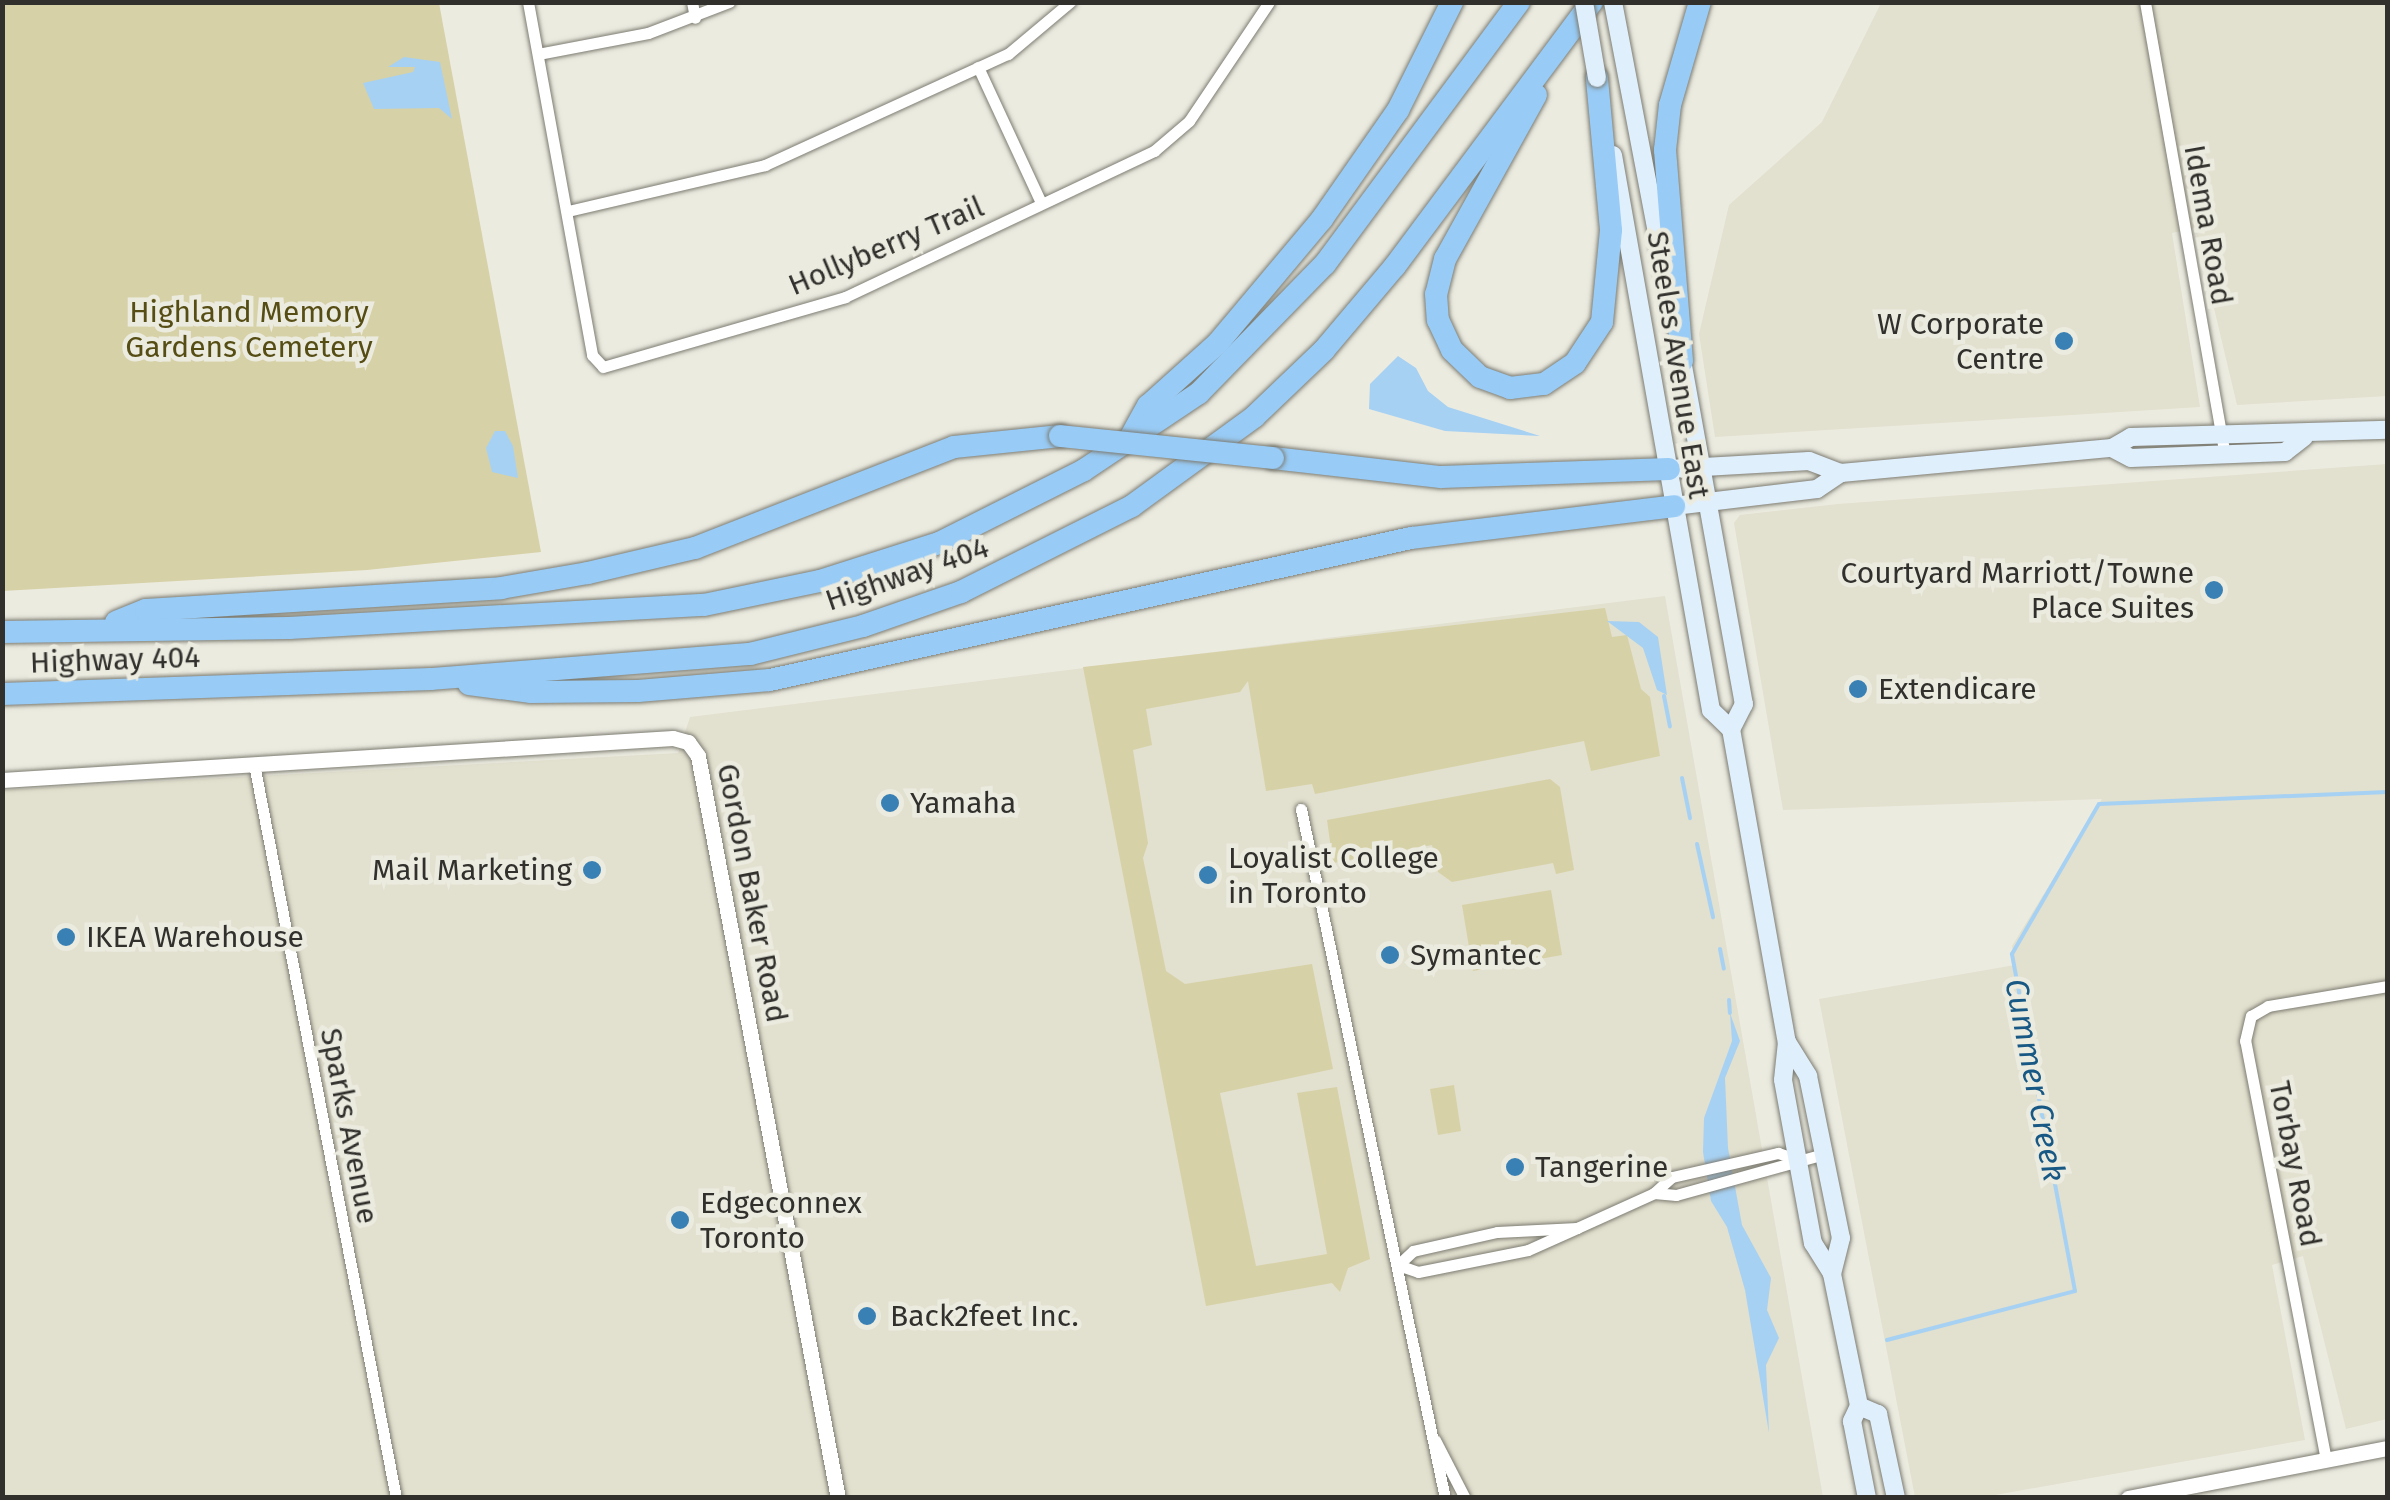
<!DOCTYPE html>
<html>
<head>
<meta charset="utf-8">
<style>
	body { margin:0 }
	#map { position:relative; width:2390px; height:1500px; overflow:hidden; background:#ecebe0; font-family:"Fira Sans",sans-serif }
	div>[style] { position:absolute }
	.built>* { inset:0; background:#e2e0ce }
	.green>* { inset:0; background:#d7d1a7 }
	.water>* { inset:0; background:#a7d1f3 }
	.stream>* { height:4px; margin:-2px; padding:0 2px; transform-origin:2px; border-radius:2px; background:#a7d1f3 }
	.roads { filter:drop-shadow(0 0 2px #7d7c72) drop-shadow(0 0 2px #7d7c72) }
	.minor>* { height:11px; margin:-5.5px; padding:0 5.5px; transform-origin:5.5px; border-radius:5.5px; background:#fff }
	.tertiary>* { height:15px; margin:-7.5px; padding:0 7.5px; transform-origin:7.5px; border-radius:7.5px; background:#fff }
	.secondary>* { height:18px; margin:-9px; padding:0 9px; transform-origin:9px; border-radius:9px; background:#e0effc }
	.motorway>* { height:22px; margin:-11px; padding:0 11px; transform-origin:11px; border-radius:11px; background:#98cbf5 }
	.bridges { filter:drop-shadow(0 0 2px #7d7c72) drop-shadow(0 0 2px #7d7c72) }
	.secondary-bridge>* { height:18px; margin:-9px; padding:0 9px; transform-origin:9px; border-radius:9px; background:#e0effc }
	.motorway-bridge>* { height:22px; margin:-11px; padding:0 11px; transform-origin:11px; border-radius:11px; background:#98cbf5 }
	.dots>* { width:28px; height:28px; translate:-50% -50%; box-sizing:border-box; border:5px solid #ecebe0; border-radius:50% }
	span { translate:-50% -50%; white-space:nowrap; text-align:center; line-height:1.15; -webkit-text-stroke:9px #ecebe0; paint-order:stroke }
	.street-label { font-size:30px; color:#31302c }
	.park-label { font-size:30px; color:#554d13 }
	.poi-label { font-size:30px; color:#31302c }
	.right { translate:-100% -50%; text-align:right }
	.left { translate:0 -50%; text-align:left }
	.water-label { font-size:32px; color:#185884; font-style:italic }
	.frame { position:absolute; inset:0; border:5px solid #31302c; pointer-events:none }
</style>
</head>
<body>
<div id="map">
	<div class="built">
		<div style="clip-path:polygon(1881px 3px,2387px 3px,2387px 396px,2237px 405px,2195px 228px,2172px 233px,2200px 407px,1715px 437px,1699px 334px,1729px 205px,1822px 122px)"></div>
		<div style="clip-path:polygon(2387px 464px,2387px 1419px,2346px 1429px,2303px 1256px,2272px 1265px,2305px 1440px,1984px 1497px,1915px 1497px,1819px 999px,2015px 965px,2012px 946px,2102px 799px,1783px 810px,1734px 523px,1740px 515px,1838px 504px)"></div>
		<div style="clip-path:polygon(1665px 596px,1823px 1497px,3px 1497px,2px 790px,678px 753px,690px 717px)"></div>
	</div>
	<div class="green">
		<div style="clip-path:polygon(3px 3px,439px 3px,541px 552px,367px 570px,3px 591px)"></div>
		<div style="clip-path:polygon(1605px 608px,1612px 637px,1627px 635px,1641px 689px,1650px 697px,1660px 756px,1591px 771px,1584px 741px,1315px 794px,1312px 784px,1266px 791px,1248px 681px,1240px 692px,1146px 709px,1152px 745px,1133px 750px,1148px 843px,1143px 858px,1166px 971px,1185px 984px,1312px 964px,1333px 1069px,1220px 1093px,1256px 1266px,1327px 1254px,1297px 1093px,1337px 1087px,1370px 1259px,1348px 1268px,1340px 1292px,1332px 1283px,1206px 1306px,1083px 667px)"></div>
		<div style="clip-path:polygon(1550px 779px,1560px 787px,1574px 870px,1556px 874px,1553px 863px,1452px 882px,1438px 872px,1432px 845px,1333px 863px,1327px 820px)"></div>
		<div style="clip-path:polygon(1551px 890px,1562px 955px,1473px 971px,1462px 905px)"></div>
		<div style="clip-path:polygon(1454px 1085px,1461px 1131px,1438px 1135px,1430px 1089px)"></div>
	</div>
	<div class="water">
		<div style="clip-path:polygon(404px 57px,440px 62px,452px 119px,439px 108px,374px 109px,363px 83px,413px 72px,415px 67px,388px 67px)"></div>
		<div style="clip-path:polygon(1398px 356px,1416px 368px,1428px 391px,1448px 407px,1540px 436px,1445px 431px,1369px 409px,1370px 384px)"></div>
		<div style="clip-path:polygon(495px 431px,505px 431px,513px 446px,518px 478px,492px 472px,486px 448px)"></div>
		<div style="clip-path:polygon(1607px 621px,1639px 622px,1658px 637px,1667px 695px,1657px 690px,1643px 648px)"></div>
		<div style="clip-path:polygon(1730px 1013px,1740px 1041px,1725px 1078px,1728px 1148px,1742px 1225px,1771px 1278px,1767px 1310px,1779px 1338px,1766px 1365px,1769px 1433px,1745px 1290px,1727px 1227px,1711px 1201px,1703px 1152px,1704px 1118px,1732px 1041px)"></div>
	</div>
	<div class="stream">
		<div style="left:1664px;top:696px;width:31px;rotate:79deg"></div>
		<div style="left:1682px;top:778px;width:41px;rotate:78.7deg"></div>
		<div style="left:1697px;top:844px;width:75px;rotate:77.6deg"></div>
		<div style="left:1720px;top:949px;width:20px;rotate:79deg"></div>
		<div style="left:1729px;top:1000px;width:13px;rotate:86deg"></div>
		<div style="left:1887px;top:1340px;width:194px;rotate:-14.6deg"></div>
		<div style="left:2075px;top:1291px;width:343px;rotate:-100.6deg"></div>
		<div style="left:2012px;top:954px;width:173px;rotate:-59.9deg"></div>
		<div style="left:2099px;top:804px;width:289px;rotate:-2.4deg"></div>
	</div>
	<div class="roads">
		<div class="minor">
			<div style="left:528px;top:2px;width:359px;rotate:79.7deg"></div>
			<div style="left:592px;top:355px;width:16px;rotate:47deg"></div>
			<div style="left:603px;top:367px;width:252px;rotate:-16.1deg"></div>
			<div style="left:845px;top:297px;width:342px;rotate:-25.3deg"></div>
			<div style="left:1154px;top:151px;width:46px;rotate:-40.6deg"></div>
			<div style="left:1189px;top:121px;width:143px;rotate:-56.1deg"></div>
			<div style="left:692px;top:2px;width:16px;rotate:79deg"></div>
			<div style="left:2145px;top:2px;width:460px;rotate:80deg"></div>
			<div style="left:538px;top:54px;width:112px;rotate:-10.8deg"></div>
			<div style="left:648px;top:33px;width:87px;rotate:-20.9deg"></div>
			<div style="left:978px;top:67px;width:150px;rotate:65.1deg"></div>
			<div style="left:568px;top:211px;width:202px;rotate:-13.1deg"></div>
			<div style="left:765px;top:165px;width:267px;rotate:-24.6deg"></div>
			<div style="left:1008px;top:54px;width:81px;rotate:-40deg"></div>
			<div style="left:254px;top:764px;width:748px;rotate:79.05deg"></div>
			<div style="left:1301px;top:809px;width:704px;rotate:78.2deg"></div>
			<div style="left:1654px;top:1193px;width:22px;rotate:5deg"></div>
			<div style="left:1676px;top:1195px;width:154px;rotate:-15.5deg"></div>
			<div style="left:1577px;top:1228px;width:80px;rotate:177.1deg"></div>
			<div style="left:1497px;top:1232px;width:86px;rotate:167.3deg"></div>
			<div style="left:1413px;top:1251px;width:21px;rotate:137deg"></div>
			<div style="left:1398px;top:1265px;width:21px;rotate:19deg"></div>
			<div style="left:1418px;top:1272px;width:112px;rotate:-11.3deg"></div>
			<div style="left:1528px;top:1250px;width:54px;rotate:-24.2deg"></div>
			<div style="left:1577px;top:1228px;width:85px;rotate:-24.4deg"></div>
			<div style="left:1654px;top:1193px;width:24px;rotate:-42deg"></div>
			<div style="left:1672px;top:1177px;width:109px;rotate:-12.8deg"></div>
			<div style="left:1778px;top:1153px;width:19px;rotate:18deg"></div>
			<div style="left:1435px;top:1440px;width:65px;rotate:62.7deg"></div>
			<div style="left:2326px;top:1460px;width:427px;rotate:-100.9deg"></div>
			<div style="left:2245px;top:1041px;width:26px;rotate:-77deg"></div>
			<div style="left:2251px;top:1016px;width:20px;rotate:-30deg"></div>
			<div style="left:2268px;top:1006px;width:122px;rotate:-9.5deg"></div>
		</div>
		<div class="tertiary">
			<div style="left:2px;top:780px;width:672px;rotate:-3.58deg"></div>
			<div style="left:673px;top:738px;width:16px;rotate:15deg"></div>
			<div style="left:688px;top:742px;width:17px;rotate:54deg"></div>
			<div style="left:698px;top:756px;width:755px;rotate:79.32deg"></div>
			<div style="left:2128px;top:1498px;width:265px;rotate:-10.9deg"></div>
		</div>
		<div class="secondary">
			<div style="left:1613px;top:2px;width:282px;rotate:79.2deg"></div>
			<div style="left:1613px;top:155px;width:564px;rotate:79.99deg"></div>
			<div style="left:1711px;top:710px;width:28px;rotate:44deg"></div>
			<div style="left:1731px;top:729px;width:318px;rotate:79.9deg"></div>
			<div style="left:1787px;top:1042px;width:38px;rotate:96deg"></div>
			<div style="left:1783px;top:1080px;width:166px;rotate:79.6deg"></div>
			<div style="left:1813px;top:1243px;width:36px;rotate:58deg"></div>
			<div style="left:1832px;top:1274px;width:135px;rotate:78.4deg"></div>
			<div style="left:1859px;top:1406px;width:17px;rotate:115deg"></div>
			<div style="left:1852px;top:1421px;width:78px;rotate:79deg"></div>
			<div style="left:1680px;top:349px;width:361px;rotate:79.8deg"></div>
			<div style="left:1744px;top:704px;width:28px;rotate:117deg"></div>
			<div style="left:2112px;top:448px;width:21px;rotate:28deg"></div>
			<div style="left:2131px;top:458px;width:154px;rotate:-2.2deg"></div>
			<div style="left:2285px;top:452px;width:24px;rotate:-38deg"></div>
			<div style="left:1669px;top:469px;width:140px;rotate:-3.3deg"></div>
			<div style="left:1809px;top:461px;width:34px;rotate:21deg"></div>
			<div style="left:1841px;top:473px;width:272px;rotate:-5.3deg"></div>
			<div style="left:2112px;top:448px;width:22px;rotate:-30deg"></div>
			<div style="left:2131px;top:437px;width:257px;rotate:-1.6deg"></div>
			<div style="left:1674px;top:506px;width:144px;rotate:-6.8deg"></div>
			<div style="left:1817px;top:489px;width:29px;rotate:-34deg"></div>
			<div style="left:1787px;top:1042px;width:40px;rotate:58deg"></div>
			<div style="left:1808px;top:1076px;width:165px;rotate:78.5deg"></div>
			<div style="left:1841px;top:1238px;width:37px;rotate:104deg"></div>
			<div style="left:1859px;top:1406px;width:21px;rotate:23deg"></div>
			<div style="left:1878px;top:1414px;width:86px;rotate:77.9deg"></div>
		</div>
		<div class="motorway">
			<div style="left:1536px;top:95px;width:188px;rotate:119deg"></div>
			<div style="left:1445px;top:259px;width:36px;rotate:104deg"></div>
			<div style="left:1436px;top:294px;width:26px;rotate:86deg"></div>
			<div style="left:1438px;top:320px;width:33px;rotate:65deg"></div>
			<div style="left:1452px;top:350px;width:39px;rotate:44deg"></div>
			<div style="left:1480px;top:377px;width:32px;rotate:20deg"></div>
			<div style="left:1510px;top:388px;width:34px;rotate:-7deg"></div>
			<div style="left:1544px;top:384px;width:37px;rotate:-34deg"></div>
			<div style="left:1575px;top:363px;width:49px;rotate:-56.6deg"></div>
			<div style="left:1602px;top:322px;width:92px;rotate:-84.4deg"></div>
			<div style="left:1611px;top:230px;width:153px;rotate:-95.3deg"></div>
			<div style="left:1682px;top:361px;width:212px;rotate:-94.6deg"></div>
			<div style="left:1665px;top:150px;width:45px;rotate:-83.7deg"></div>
			<div style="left:1670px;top:105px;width:107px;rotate:-73.8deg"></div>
			<div style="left:1130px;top:438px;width:37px;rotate:-61deg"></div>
			<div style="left:1148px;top:406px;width:94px;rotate:-42deg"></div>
			<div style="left:1218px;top:343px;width:162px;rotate:-50deg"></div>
			<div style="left:1322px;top:219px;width:133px;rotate:-55.1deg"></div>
			<div style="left:1398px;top:110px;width:121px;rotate:-63.4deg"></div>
			<div style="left:1273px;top:458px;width:169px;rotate:6.5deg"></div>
			<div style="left:1441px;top:477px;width:228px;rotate:-2deg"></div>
			<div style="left:116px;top:622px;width:32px;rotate:-22deg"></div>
			<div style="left:146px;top:610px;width:356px;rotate:-3.5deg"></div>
			<div style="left:501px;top:588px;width:88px;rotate:-9.8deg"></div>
			<div style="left:588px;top:573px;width:110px;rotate:-13.2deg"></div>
			<div style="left:695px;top:548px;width:278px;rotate:-21.3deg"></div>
			<div style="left:954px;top:447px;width:107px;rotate:-5.9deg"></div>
			<div style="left:2px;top:632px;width:287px;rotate:-0.8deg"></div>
			<div style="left:289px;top:628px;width:416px;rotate:-3.2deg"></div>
			<div style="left:704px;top:605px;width:118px;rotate:-11.7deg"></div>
			<div style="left:820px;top:581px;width:125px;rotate:-17.7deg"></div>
			<div style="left:939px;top:543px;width:162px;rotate:-26.7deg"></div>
			<div style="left:1084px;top:470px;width:138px;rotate:-33.8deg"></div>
			<div style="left:1199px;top:393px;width:180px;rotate:-45.7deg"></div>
			<div style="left:1325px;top:264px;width:326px;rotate:-53.5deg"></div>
			<div style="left:469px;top:684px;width:63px;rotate:7.4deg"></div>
			<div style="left:531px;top:692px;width:107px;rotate:-0.5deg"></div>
			<div style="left:638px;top:691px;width:132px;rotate:-4.8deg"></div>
			<div style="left:770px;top:680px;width:657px;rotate:-12.49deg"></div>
			<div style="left:1411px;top:538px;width:265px;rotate:-6.9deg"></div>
			<div style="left:2px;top:694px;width:429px;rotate:-2deg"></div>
			<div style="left:431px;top:679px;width:320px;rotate:-4.5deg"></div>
			<div style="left:750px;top:654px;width:116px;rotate:-13.9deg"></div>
			<div style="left:863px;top:626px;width:104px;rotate:-19.1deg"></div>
			<div style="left:961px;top:592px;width:191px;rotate:-26.7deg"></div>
			<div style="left:1132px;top:506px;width:151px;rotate:-36.1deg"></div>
			<div style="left:1254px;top:417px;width:97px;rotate:-43.7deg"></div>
			<div style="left:1324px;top:350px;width:110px;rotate:-49.8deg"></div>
			<div style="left:1395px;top:266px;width:329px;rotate:-53.3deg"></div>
		</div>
	</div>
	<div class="bridges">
		<div class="secondary-bridge">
			<div style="left:1584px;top:2px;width:77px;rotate:80.3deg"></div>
		</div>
		<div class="motorway-bridge">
			<div style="left:1060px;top:436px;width:214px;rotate:5.9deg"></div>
		</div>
	</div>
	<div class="dots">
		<div style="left:2064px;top:341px;background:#3980b5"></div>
		<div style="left:2214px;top:590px;background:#3980b5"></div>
		<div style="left:1858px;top:689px;background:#3980b5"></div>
		<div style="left:890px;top:803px;background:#3980b5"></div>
		<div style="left:592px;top:870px;background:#3980b5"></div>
		<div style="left:1208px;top:875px;background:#3980b5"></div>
		<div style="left:66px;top:937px;background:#3980b5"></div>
		<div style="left:1390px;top:955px;background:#3980b5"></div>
		<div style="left:1515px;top:1167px;background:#3980b5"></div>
		<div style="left:680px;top:1220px;background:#3980b5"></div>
		<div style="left:867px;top:1316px;background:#3980b5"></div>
	</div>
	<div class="street-label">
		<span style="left:2208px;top:225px;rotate:80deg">Idema Road</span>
		<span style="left:886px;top:246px;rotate:-23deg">Hollyberry Trail</span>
		<span style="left:1678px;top:365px;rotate:81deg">Steeles Avenue East</span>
		<span style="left:907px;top:574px;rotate:-19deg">Highway 404</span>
		<span style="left:115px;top:660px;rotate:-2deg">Highway 404</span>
		<span style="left:752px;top:893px;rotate:79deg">Gordon Baker Road</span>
		<span style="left:349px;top:1126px;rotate:79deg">Sparks Avenue</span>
		<span style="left:2295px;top:1164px;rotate:79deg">Torbay Road</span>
	</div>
	<div class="park-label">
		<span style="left:249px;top:329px">Highland Memory<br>Gardens Cemetery</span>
	</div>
	<div class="poi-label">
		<span class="right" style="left:2044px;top:341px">W Corporate<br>Centre</span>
		<span class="right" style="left:2194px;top:590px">Courtyard Marriott/Towne<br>Place Suites</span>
		<span class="left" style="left:1878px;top:689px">Extendicare</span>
		<span class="left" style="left:910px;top:803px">Yamaha</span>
		<span class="left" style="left:1228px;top:875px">Loyalist College<br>in Toronto</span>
		<span class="right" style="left:572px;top:870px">Mail Marketing</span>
		<span class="left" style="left:86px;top:937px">IKEA Warehouse</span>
		<span class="left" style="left:1410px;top:955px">Symantec</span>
		<span class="left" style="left:1535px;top:1167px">Tangerine</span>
		<span class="left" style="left:700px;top:1220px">Edgeconnex<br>Toronto</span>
		<span class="left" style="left:890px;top:1316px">Back2feet Inc.</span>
	</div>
	<div class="water-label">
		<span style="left:2035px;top:1080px;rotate:79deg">Cummer Creek</span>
	</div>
	<div class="frame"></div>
</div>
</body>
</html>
